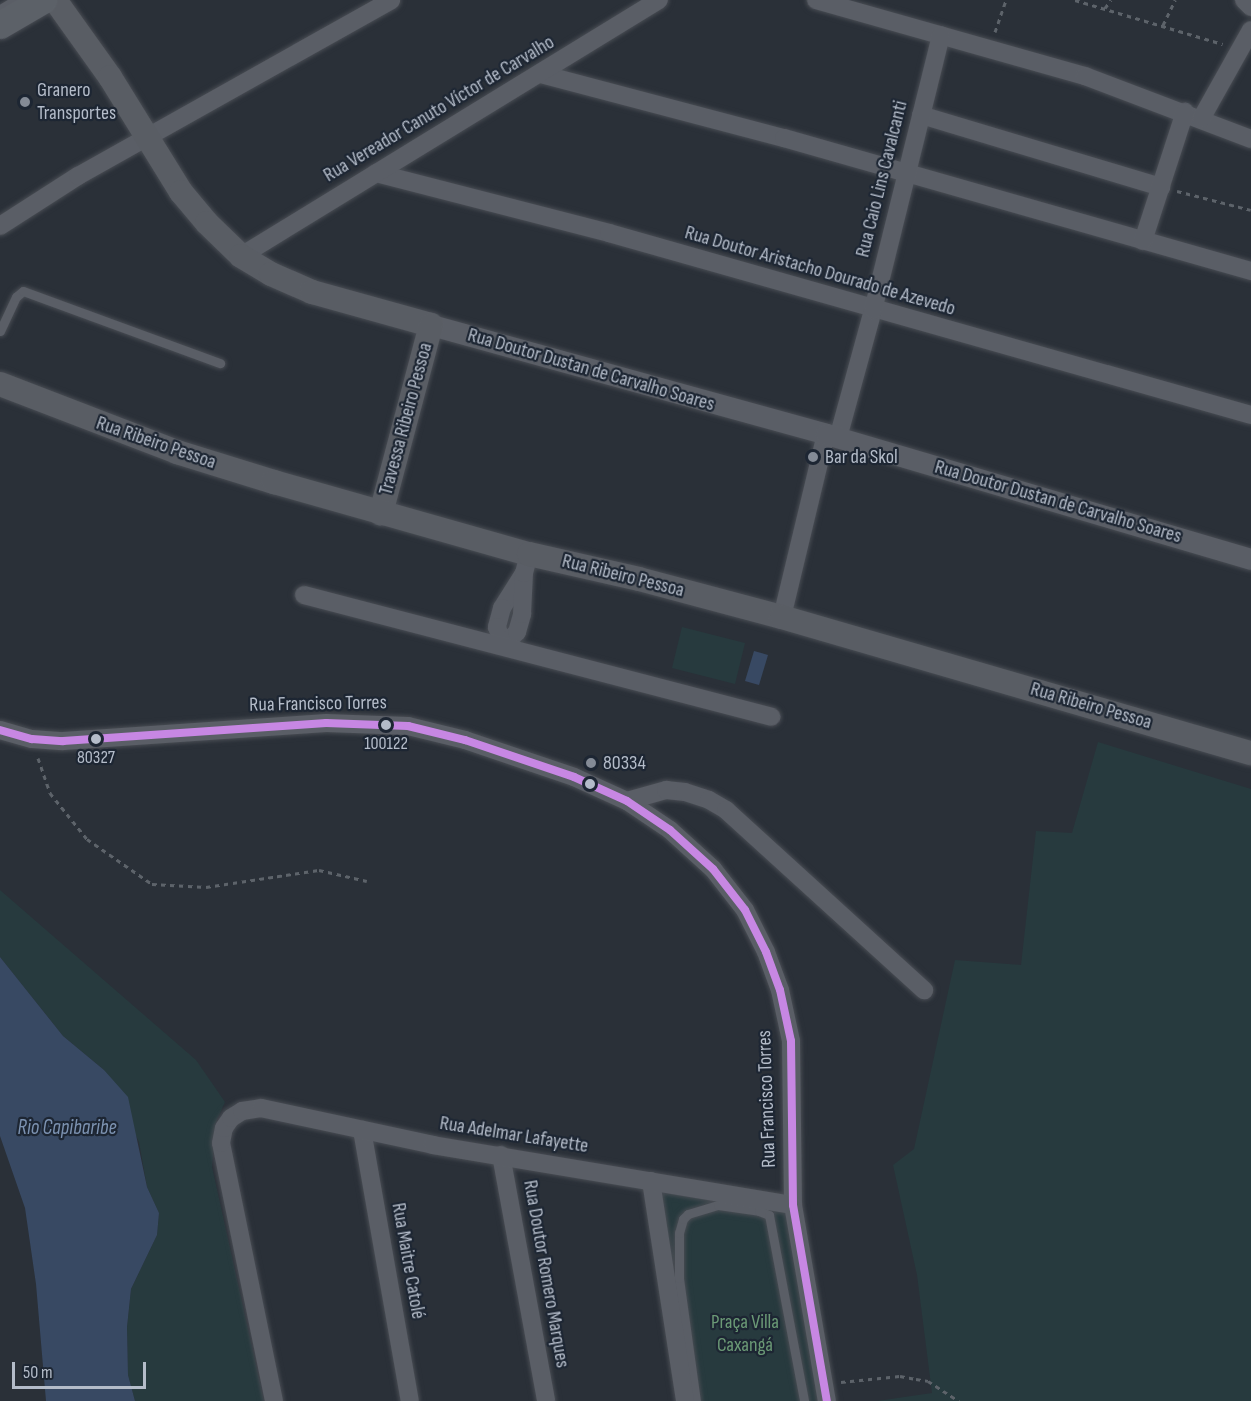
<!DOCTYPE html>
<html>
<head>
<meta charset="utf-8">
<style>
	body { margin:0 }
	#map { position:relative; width:1251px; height:1401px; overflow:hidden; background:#2a3038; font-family:"Sofia Sans Condensed",sans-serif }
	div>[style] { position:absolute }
	.green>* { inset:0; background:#273a3e }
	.water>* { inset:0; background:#384963 }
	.path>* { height:3px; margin-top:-1.5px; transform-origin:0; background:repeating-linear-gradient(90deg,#5d636a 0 4.5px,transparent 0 9px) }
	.roads { filter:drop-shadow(0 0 2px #484c53) drop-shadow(0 0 2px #484c53) }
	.service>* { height:9px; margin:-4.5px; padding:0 4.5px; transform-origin:4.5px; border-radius:4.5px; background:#5a5e66 }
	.minor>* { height:18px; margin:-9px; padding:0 9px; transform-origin:9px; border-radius:9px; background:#5a5e66 }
	.tertiary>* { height:21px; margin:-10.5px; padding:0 10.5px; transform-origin:10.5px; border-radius:10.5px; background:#5a5e66 }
	.secondary>* { height:24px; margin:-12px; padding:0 12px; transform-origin:12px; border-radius:12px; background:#595d64 }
	.primary>* { height:27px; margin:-13.5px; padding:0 13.5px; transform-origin:13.5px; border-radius:13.5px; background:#5c6168 }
	.bus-1>* { height:8px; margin:-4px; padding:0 4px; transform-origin:4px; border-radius:4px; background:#c787e3 }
	.dots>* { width:16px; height:16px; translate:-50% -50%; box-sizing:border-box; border:3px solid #1d2633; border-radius:50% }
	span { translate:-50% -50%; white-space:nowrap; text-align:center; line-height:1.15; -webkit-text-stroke:4.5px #1d2633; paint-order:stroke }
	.bus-label { font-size:18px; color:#b4bcc9 }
	.poi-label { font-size:20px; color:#b4bcc9 }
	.left { translate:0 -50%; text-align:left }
	.street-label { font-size:20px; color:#b4bcc9 }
	.park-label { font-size:20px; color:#6b9a76 }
	.water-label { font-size:21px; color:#7c92b1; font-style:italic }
	.scale { position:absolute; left:12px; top:1362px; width:134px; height:27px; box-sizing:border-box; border:3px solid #b4bcc9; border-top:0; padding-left:8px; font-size:18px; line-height:21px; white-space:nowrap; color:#b4bcc9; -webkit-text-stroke:4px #1d2633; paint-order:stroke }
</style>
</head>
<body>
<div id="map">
	<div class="green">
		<div style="clip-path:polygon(682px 627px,745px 643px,735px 684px,672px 668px)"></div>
		<div style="clip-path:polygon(1098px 742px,1251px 789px,1251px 1401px,877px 1401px,932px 1393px,917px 1275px,893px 1165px,914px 1149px,955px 960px,1021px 965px,1036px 831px,1072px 833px)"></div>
		<div style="clip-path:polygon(0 890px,196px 1060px,225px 1102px,216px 1122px,212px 1167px,264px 1401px,135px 1401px,128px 1375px,127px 1327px,131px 1289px,157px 1235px,159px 1213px,147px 1187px,139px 1142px,104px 1070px,63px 1036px,0 957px)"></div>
		<div style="clip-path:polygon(658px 1191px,786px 1210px,821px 1401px,693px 1401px)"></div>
	</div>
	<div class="water">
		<div style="clip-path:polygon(754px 651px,768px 655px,759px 685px,745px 681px)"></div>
		<div style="clip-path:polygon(0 957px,63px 1036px,104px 1070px,128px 1097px,147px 1187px,159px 1213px,157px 1235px,131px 1289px,127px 1327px,128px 1375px,135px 1401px,46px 1401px,36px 1284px,25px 1208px,0 1136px)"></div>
	</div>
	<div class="path">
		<div style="left:1075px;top:0;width:154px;rotate:16.6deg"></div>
		<div style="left:1105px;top:8px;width:10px;rotate:-53deg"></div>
		<div style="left:1163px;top:25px;width:28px;rotate:-64deg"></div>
		<div style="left:995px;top:32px;width:34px;rotate:-71deg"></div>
		<div style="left:1177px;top:191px;width:76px;rotate:14.4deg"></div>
		<div style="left:38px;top:758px;width:37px;rotate:71deg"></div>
		<div style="left:50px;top:793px;width:59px;rotate:51.2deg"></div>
		<div style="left:87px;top:839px;width:79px;rotate:34.7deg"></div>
		<div style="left:152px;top:884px;width:54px;rotate:3.2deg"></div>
		<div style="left:206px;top:887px;width:114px;rotate:-8.6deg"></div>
		<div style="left:319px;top:870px;width:49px;rotate:12.9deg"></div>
		<div style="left:841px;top:1382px;width:59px;rotate:-5.8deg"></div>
		<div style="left:900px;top:1376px;width:16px;rotate:11deg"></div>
		<div style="left:916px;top:1379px;width:12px;rotate:9deg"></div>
		<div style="left:928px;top:1381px;width:37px;rotate:33deg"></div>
	</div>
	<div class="roads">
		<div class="service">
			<div style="left:0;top:9px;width:17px;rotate:-31deg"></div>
			<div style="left:0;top:331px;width:38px;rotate:-65deg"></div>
			<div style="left:16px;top:297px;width:9px;rotate:-41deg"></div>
			<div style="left:23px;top:291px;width:210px;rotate:20.1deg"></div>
			<div style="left:696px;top:1401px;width:124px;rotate:-97.9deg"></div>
			<div style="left:679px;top:1278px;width:45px;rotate:-90deg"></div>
			<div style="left:679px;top:1233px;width:15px;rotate:-74deg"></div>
			<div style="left:683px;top:1219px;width:7px;rotate:-45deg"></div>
			<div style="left:688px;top:1214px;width:31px;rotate:-17deg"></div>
			<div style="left:718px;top:1205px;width:41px;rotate:8.3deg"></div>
			<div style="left:759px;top:1211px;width:11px;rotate:22deg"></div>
			<div style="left:769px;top:1215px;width:189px;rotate:79.3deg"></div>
		</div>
		<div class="minor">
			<div style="left:816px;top:0;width:280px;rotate:15.8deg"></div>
			<div style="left:1085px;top:76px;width:178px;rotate:20.8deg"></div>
			<div style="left:1244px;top:0;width:10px;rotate:45deg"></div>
			<div style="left:541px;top:74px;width:251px;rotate:14.8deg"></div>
			<div style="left:784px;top:138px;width:486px;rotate:15.9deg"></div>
			<div style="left:921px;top:115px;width:251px;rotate:16.7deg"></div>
			<div style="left:1201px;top:119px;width:102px;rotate:-60.7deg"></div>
			<div style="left:376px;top:173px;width:241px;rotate:14.4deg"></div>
			<div style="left:609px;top:233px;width:667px;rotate:15.83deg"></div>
			<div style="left:0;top:226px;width:93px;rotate:-32.7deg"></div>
			<div style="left:78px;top:176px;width:359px;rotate:-29.3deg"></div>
			<div style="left:1143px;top:241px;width:136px;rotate:-72deg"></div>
			<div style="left:241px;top:256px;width:490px;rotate:-31.5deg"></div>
			<div style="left:838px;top:438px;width:133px;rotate:-74.7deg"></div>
			<div style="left:873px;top:310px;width:283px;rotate:-76.1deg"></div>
			<div style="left:524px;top:573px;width:41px;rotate:122.2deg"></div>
			<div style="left:502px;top:608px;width:20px;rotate:105deg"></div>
			<div style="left:497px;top:627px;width:20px;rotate:72deg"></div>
			<div style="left:503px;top:646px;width:20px;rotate:-45deg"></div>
			<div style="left:517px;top:632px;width:19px;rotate:-74deg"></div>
			<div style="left:522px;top:614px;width:41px;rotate:-87.2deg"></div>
			<div style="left:524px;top:573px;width:20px;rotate:-75deg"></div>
			<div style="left:304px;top:595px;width:483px;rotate:14.6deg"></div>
			<div style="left:782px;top:617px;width:188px;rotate:-76.5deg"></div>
			<div style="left:0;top:730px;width:33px;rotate:16deg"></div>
			<div style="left:32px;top:739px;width:31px;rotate:4deg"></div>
			<div style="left:63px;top:741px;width:264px;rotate:-3.9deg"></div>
			<div style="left:326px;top:723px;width:82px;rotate:2.1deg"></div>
			<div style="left:408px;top:726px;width:59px;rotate:13.8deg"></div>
			<div style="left:465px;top:740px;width:115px;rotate:18.7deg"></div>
			<div style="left:574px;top:777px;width:58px;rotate:24.4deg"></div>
			<div style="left:627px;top:801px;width:52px;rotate:34deg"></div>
			<div style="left:670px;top:830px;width:58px;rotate:42.2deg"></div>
			<div style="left:713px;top:869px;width:52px;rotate:52deg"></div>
			<div style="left:745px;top:910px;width:47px;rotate:63.4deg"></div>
			<div style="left:766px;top:952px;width:40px;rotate:69.8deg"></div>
			<div style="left:780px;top:990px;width:52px;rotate:77.8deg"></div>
			<div style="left:791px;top:1041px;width:164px;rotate:89.3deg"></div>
			<div style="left:793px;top:1205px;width:199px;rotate:80.2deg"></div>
			<div style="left:627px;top:801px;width:41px;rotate:-15.8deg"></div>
			<div style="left:666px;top:790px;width:19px;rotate:6deg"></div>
			<div style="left:685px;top:792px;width:25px;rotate:18deg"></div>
			<div style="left:709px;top:800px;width:20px;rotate:30deg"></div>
			<div style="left:726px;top:810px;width:268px;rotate:42.3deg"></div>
			<div style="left:362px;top:1130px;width:275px;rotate:80deg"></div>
			<div style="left:501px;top:1155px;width:250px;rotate:79.6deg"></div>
			<div style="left:651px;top:1181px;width:223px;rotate:81.2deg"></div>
			<div style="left:274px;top:1401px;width:263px;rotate:-101.6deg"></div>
			<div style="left:221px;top:1143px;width:15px;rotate:-79deg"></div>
			<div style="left:224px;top:1128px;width:12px;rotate:-55deg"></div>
			<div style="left:231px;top:1118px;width:13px;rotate:-32deg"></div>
			<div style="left:242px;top:1111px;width:19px;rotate:-9deg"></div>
			<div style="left:261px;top:1108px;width:176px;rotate:12.1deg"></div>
			<div style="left:433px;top:1145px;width:365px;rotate:9.5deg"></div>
		</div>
		<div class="tertiary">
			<div style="left:431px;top:325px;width:410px;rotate:15.4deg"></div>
			<div style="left:826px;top:434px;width:443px;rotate:16.4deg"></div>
		</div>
		<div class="secondary">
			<div style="left:55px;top:0;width:95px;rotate:54.5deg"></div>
			<div style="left:110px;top:77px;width:135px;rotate:58.3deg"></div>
			<div style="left:181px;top:192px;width:40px;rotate:50deg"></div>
			<div style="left:207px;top:223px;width:47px;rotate:44.1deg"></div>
			<div style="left:241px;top:256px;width:35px;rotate:31deg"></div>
			<div style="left:271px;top:274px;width:45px;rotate:23.7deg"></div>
			<div style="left:312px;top:292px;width:123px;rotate:15.5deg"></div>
			<div style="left:431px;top:325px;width:195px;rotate:104.9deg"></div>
			<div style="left:0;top:384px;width:190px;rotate:21deg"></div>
			<div style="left:177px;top:452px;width:102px;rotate:17.2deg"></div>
			<div style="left:274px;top:482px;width:265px;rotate:15.8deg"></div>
			<div style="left:529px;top:554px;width:113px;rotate:12.8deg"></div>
			<div style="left:639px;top:579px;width:148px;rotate:14.9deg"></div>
			<div style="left:782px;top:617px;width:488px;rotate:16.2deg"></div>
		</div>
		<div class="primary">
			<div style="left:0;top:25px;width:50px;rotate:-30.2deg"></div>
		</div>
	</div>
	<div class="bus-1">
		<div style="left:0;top:730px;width:33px;rotate:16deg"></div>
		<div style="left:32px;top:739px;width:31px;rotate:4deg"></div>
		<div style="left:63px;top:741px;width:264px;rotate:-3.9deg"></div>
		<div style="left:326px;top:723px;width:82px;rotate:2.1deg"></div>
		<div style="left:408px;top:726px;width:59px;rotate:13.8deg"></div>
		<div style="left:465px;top:740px;width:115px;rotate:18.7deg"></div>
		<div style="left:574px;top:777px;width:58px;rotate:24.4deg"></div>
		<div style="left:627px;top:801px;width:52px;rotate:34deg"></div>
		<div style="left:670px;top:830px;width:58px;rotate:42.2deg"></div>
		<div style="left:713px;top:869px;width:52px;rotate:52deg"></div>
		<div style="left:745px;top:910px;width:47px;rotate:63.4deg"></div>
		<div style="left:766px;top:952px;width:40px;rotate:69.8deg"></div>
		<div style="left:780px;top:990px;width:52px;rotate:77.8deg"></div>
		<div style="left:791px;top:1041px;width:164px;rotate:89.3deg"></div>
		<div style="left:793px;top:1205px;width:199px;rotate:80.2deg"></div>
	</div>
	<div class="dots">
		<div style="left:25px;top:102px;background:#848b96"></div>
		<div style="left:813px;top:457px;background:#848b96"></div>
		<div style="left:386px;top:725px;background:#b4bcc9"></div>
		<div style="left:96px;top:739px;background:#b4bcc9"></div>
		<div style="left:591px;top:763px;background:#848b96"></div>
		<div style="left:590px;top:784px;background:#b4bcc9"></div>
	</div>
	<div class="bus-label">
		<span style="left:386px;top:744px">100122</span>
		<span style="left:96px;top:758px">80327</span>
	</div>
	<div class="poi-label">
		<span class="left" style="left:37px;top:102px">Granero<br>Transportes</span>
		<span class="left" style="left:825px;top:457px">Bar da Skol</span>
		<span class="left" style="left:603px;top:763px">80334</span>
	</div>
	<div class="street-label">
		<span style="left:439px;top:109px;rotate:-31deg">Rua Vereador Canuto Víctor de Carvalho</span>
		<span style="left:882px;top:179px;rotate:-76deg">Rua Caio Lins Cavalcanti</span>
		<span style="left:820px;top:271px;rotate:16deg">Rua Doutor Aristacho Dourado de Azevedo</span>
		<span style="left:591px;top:370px;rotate:16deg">Rua Doutor Dustan de Carvalho Soares</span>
		<span style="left:406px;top:419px;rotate:-75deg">Travessa Ribeiro Pessoa</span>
		<span style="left:156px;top:443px;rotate:19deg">Rua Ribeiro Pessoa</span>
		<span style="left:1058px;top:502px;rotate:16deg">Rua Doutor Dustan de Carvalho Soares</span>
		<span style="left:623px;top:576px;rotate:14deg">Rua Ribeiro Pessoa</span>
		<span style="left:318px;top:704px;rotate:-1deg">Rua Francisco Torres</span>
		<span style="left:1091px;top:706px;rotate:16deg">Rua Ribeiro Pessoa</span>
		<span style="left:767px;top:1099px;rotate:-92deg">Rua Francisco Torres</span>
		<span style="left:514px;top:1135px;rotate:9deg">Rua Adelmar Lafayette</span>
		<span style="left:408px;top:1261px;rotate:80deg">Rua Maitre Catolé</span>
		<span style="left:546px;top:1274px;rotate:80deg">Rua Doutor Romero Marques</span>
	</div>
	<div class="park-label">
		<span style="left:745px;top:1334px">Praça Villa<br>Caxangá</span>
	</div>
	<div class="water-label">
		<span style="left:67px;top:1128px">Rio Capibaribe</span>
	</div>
	<div class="scale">50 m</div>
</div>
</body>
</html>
